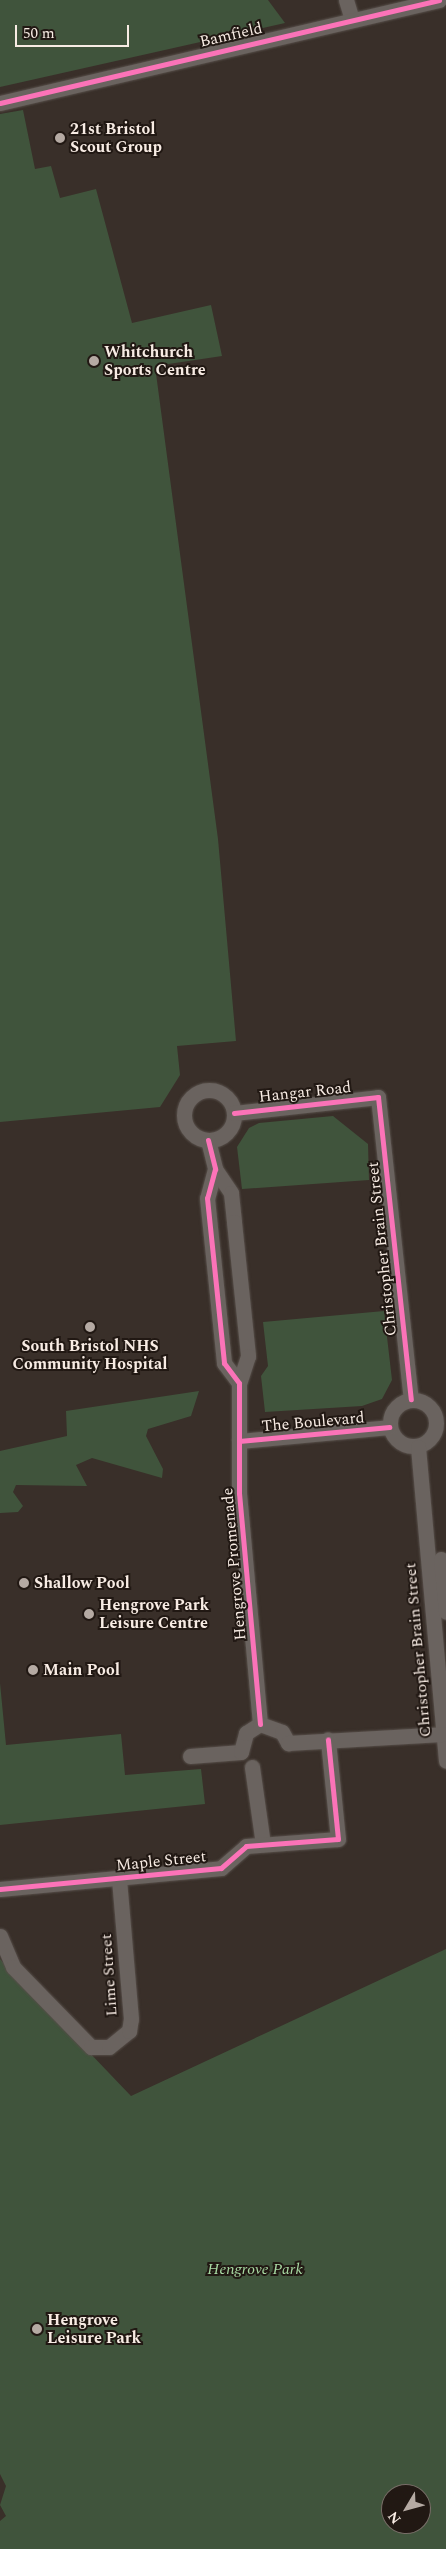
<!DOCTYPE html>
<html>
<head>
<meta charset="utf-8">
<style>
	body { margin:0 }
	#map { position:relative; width:446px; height:2549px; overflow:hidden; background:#392f29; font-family:Spectral,serif }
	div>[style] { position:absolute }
	.green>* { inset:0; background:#40543c }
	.roads { filter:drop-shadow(0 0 1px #564e49) drop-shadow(0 0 1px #564e49) }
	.minor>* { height:15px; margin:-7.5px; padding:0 7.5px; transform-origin:7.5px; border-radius:7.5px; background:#6a635f }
	.minor>.ring { margin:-7.5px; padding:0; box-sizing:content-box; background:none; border:15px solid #6a635f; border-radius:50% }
	.cycleway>* { height:5px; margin:-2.5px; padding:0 2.5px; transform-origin:2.5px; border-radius:2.5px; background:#fb73b8 }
	.dots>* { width:14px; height:14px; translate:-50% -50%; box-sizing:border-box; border:2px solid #211813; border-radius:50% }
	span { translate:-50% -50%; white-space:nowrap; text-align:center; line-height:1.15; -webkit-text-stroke:4px #211813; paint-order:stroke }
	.street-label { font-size:16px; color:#f8ece4 }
	.poi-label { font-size:16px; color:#f8ece4; font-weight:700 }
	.left { translate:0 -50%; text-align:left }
	.park-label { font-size:16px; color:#a8d9a3; font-style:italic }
	.north { position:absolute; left:381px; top:2484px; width:50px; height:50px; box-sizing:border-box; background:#211813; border:1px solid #776d67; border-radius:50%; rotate:233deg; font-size:14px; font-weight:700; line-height:20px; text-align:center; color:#f8ece4 }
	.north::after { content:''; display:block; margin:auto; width:18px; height:22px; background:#b5aaa3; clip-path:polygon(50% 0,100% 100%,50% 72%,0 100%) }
	.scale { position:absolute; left:15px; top:25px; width:114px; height:22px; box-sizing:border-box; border:2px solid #f8ece4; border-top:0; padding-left:6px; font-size:15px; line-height:18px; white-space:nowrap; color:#f8ece4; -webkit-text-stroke:4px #211813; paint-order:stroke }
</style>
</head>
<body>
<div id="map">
	<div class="green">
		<div style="clip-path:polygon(0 0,268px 0,285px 23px,0 87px)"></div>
		<div style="clip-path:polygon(23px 110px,35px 169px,51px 166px,60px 198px,96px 189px,132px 323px,211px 305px,222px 356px,155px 366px,218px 839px,236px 1041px,177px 1046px,180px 1075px,160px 1107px,0 1122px,0 114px)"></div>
		<div style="clip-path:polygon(333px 1116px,368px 1144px,369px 1180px,242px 1189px,237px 1147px,249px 1128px,259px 1123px)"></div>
		<div style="clip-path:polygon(384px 1311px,392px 1380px,382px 1399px,362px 1406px,265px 1412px,261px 1376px,268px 1366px,263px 1322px)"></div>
		<div style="clip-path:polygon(199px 1391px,191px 1416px,148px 1429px,146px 1436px,163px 1469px,162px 1478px,92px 1458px,76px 1465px,87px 1486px,16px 1485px,13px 1492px,23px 1506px,18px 1512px,0 1513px,0 1451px,67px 1436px,66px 1411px)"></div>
		<div style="clip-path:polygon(0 1683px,6px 1745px,121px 1734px,125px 1775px,201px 1769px,205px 1804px,0 1825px)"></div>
		<div style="clip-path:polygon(evenodd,446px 1949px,446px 2549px,0 2549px,0 2521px,6px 2516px,0 2505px,6px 2486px,0 2474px,0 1959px,131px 2096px,446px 1949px,391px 2494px,421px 2494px,421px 2524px,391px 2524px,391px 2494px)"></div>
	</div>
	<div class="roads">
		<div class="minor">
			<div style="left:346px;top:0;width:21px;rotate:73deg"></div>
			<div style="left:0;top:103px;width:451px;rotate:-13.2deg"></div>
			<div class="ring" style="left:184px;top:1090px;width:35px;height:35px"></div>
			<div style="left:234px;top:1113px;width:145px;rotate:-6.3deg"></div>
			<div style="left:378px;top:1097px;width:304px;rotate:83.8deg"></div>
			<div style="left:208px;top:1140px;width:30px;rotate:76deg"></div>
			<div style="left:215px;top:1169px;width:30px;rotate:105deg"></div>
			<div style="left:207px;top:1198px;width:166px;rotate:84.1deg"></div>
			<div style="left:224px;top:1363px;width:25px;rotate:53deg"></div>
			<div style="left:239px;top:1383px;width:110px;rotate:90deg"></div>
			<div style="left:239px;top:1493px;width:232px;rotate:84.8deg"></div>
			<div style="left:215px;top:1169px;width:29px;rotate:56deg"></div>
			<div style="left:231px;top:1193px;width:29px;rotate:84deg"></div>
			<div style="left:234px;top:1222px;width:135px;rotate:84deg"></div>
			<div style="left:248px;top:1356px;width:28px;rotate:108deg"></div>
			<div class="ring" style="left:390px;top:1400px;width:31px;height:31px"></div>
			<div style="left:239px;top:1441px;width:151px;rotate:-5.3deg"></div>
			<div style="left:418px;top:1447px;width:315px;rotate:84.9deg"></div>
			<div style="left:441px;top:1559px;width:53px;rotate:84.6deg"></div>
			<div style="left:190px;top:1756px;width:51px;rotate:-4.5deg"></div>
			<div style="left:241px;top:1752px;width:20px;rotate:-75deg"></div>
			<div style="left:246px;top:1733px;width:17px;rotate:-33deg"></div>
			<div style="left:260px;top:1724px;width:23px;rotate:20deg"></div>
			<div style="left:282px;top:1732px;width:13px;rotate:61deg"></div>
			<div style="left:288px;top:1743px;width:154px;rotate:-3.3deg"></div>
			<div style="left:252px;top:1767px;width:78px;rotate:81.9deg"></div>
			<div style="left:0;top:1889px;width:222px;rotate:-5.4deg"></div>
			<div style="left:221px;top:1868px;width:33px;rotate:-41deg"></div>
			<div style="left:246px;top:1846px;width:92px;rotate:-4.4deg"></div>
			<div style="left:338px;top:1839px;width:100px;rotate:-95.8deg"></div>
			<div style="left:0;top:1936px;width:34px;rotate:67deg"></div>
			<div style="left:13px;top:1967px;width:112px;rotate:45.7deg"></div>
			<div style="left:91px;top:2047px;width:18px"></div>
			<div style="left:109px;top:2047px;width:26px;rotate:-39deg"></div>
			<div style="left:129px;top:2031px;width:12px;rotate:-81deg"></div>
			<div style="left:131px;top:2019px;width:142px;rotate:-94.9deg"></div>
		</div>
	</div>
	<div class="cycleway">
		<div style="left:0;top:103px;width:451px;rotate:-13.2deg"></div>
		<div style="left:234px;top:1113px;width:145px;rotate:-6.3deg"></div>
		<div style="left:378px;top:1097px;width:304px;rotate:83.8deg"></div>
		<div style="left:208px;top:1140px;width:30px;rotate:76deg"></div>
		<div style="left:215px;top:1169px;width:30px;rotate:105deg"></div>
		<div style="left:207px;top:1198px;width:166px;rotate:84.1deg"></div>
		<div style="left:224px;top:1363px;width:25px;rotate:53deg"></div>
		<div style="left:239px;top:1383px;width:110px;rotate:90deg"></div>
		<div style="left:239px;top:1493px;width:232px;rotate:84.8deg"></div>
		<div style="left:239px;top:1441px;width:151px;rotate:-5.3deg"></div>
		<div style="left:0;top:1889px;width:222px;rotate:-5.4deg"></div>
		<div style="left:221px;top:1868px;width:33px;rotate:-41deg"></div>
		<div style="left:246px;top:1846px;width:92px;rotate:-4.4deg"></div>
		<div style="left:338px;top:1839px;width:100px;rotate:-95.8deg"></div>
	</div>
	<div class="dots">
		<div style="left:60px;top:138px;background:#b5aaa3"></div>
		<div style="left:94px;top:361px;background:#b5aaa3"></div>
		<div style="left:90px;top:1327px;background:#b5aaa3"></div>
		<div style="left:24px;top:1583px;background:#b5aaa3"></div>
		<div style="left:89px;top:1614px;background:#b5aaa3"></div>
		<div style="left:33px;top:1670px;background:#b5aaa3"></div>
		<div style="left:37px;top:2329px;background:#b5aaa3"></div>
	</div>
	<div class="street-label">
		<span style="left:231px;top:35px;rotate:-13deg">Bamfield</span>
		<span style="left:305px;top:1092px;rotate:-6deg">Hangar Road</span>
		<span style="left:382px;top:1249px;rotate:-96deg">Christopher Brain Street</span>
		<span style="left:313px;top:1422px;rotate:-5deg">The Boulevard</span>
		<span style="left:234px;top:1564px;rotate:-95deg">Hengrove Promenade</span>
		<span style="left:418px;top:1650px;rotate:-95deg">Christopher Brain Street</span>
		<span style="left:161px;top:1861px;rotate:-6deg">Maple Street</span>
		<span style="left:109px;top:1975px;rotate:-94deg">Lime Street</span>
	</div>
	<div class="poi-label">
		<span class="left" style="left:70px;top:138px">21st Bristol<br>Scout Group</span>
		<span class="left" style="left:104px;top:361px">Whitchurch<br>Sports Centre</span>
		<span style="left:90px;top:1355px">South Bristol NHS<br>Community Hospital</span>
		<span class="left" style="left:34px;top:1583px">Shallow Pool</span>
		<span class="left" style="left:99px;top:1614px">Hengrove Park<br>Leisure Centre</span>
		<span class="left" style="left:43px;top:1670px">Main Pool</span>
		<span class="left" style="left:47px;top:2329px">Hengrove<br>Leisure Park</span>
	</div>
	<div class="park-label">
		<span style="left:255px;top:2269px">Hengrove Park</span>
	</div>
	<div class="north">N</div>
	<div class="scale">50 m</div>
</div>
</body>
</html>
